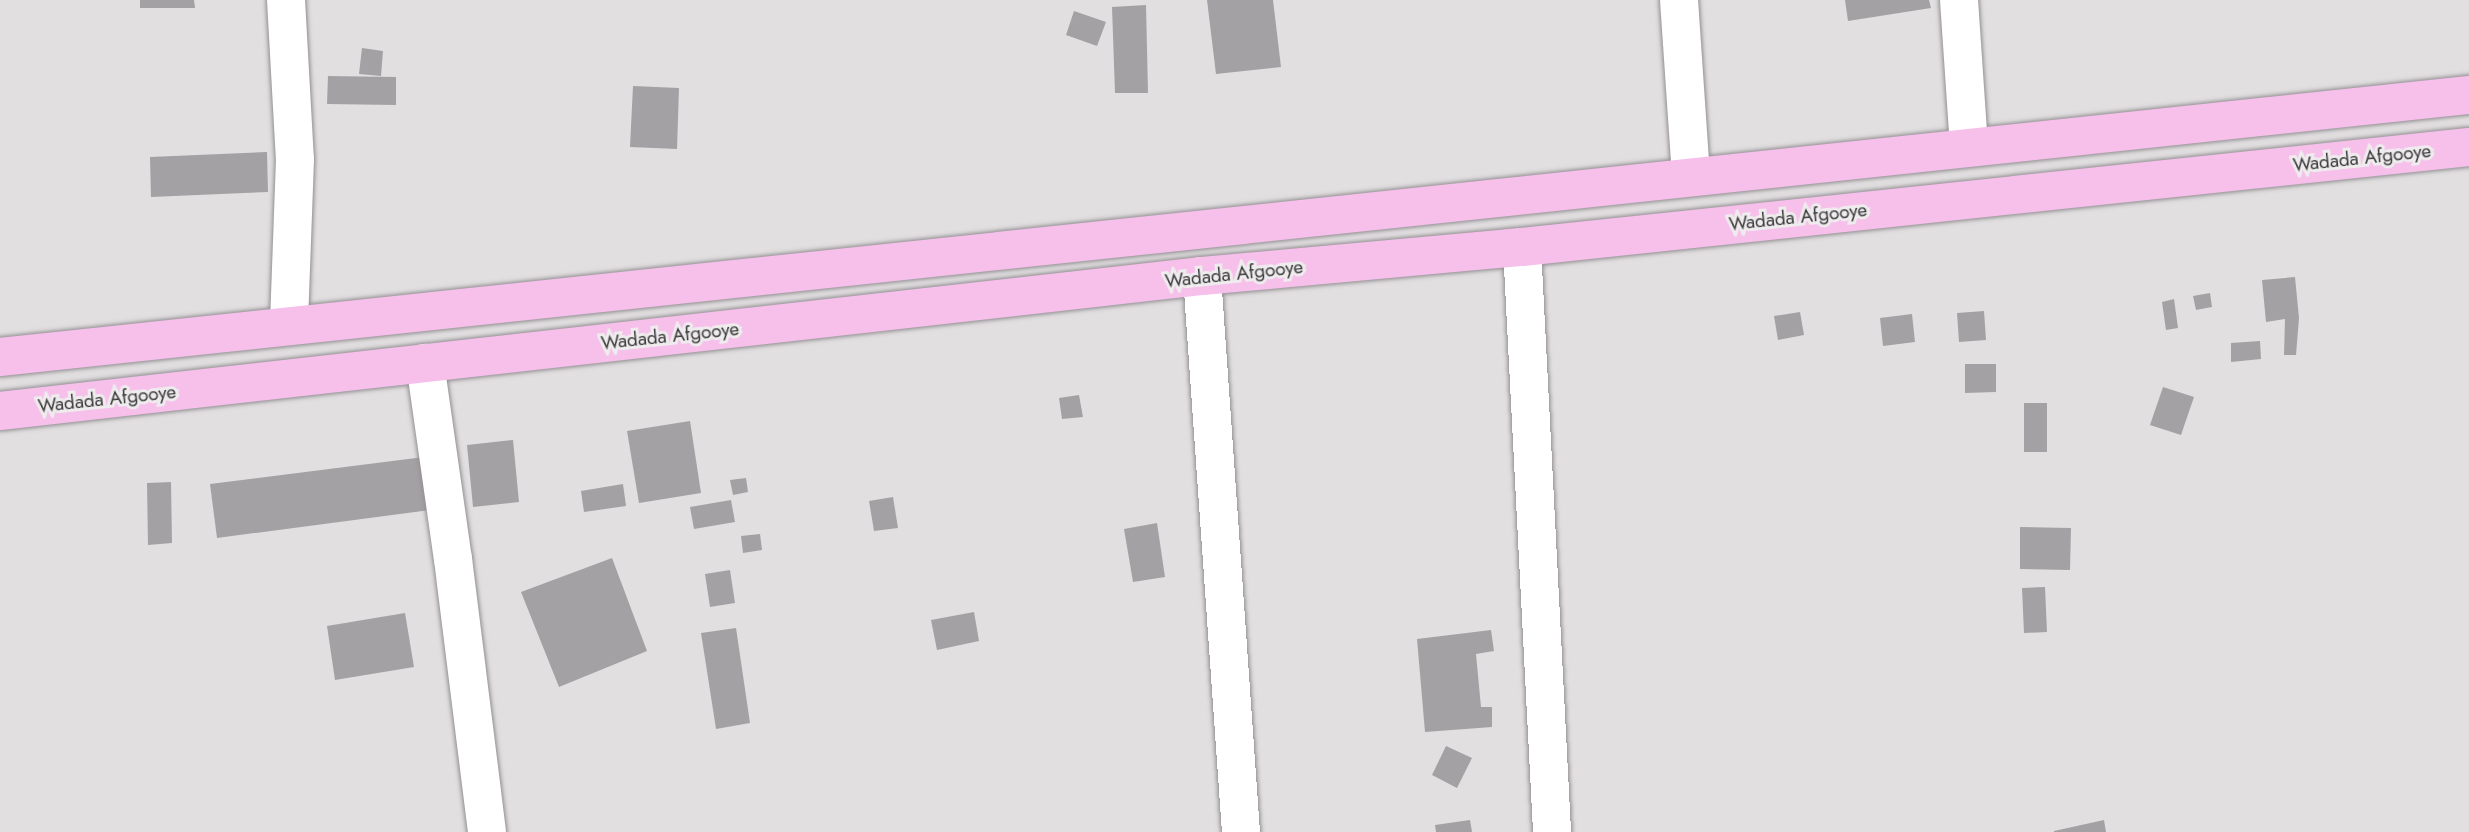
<!DOCTYPE html>
<html>
<head>
<meta charset="utf-8">
<style>
	body { margin:0 }
	#map { position:relative; width:2469px; height:832px; overflow:hidden; background:#e2dfe1; font-family:Jost,sans-serif }
	div>[style] { position:absolute }
	.building>* { inset:0; background:#a4a1a4 }
	.roads { filter:drop-shadow(0 0 2px #939093) drop-shadow(0 0 2px #939093) }
	.minor>* { height:38px; margin:-19px; padding:0 19px; transform-origin:19px; border-radius:19px; background:#fff }
	.trunk>* { height:38px; margin:-19px; padding:0 19px; transform-origin:19px; border-radius:19px; background:#f6c0eb }
	span { translate:-50% -50%; white-space:nowrap; text-align:center; line-height:1.15; -webkit-text-stroke:6px #efecee; paint-order:stroke }
	.street-label { font-size:19px; color:#3c3b3c }
</style>
</head>
<body>
<div id="map">
	<div class="building">
		<div style="clip-path:polygon(140px 0,194px 0,195px 8px,140px 8px)"></div>
		<div style="clip-path:polygon(1207px 0,1273px 0,1281px 67px,1216px 74px)"></div>
		<div style="clip-path:polygon(1845px 0,1929px 0,1931px 8px,1848px 21px)"></div>
		<div style="clip-path:polygon(1146px 5px,1148px 93px,1115px 93px,1112px 7px)"></div>
		<div style="clip-path:polygon(1074px 11px,1106px 22px,1097px 46px,1066px 35px)"></div>
		<div style="clip-path:polygon(362px 48px,383px 51px,381px 76px,359px 74px)"></div>
		<div style="clip-path:polygon(328px 76px,396px 77px,396px 105px,327px 104px)"></div>
		<div style="clip-path:polygon(633px 86px,679px 88px,677px 149px,630px 147px)"></div>
		<div style="clip-path:polygon(267px 152px,268px 192px,151px 197px,150px 157px)"></div>
		<div style="clip-path:polygon(2295px 277px,2299px 318px,2296px 355px,2284px 355px,2285px 319px,2266px 322px,2262px 280px)"></div>
		<div style="clip-path:polygon(2210px 293px,2212px 307px,2196px 310px,2193px 296px)"></div>
		<div style="clip-path:polygon(2174px 299px,2178px 328px,2166px 330px,2162px 302px)"></div>
		<div style="clip-path:polygon(1984px 311px,1986px 340px,1959px 342px,1957px 313px)"></div>
		<div style="clip-path:polygon(1800px 312px,1804px 335px,1778px 340px,1774px 316px)"></div>
		<div style="clip-path:polygon(1912px 314px,1915px 342px,1883px 346px,1880px 318px)"></div>
		<div style="clip-path:polygon(2260px 341px,2261px 359px,2231px 362px,2231px 343px)"></div>
		<div style="clip-path:polygon(1965px 364px,1996px 364px,1996px 392px,1965px 393px)"></div>
		<div style="clip-path:polygon(2163px 387px,2194px 397px,2181px 435px,2150px 425px)"></div>
		<div style="clip-path:polygon(1079px 395px,1083px 417px,1062px 419px,1059px 398px)"></div>
		<div style="clip-path:polygon(2024px 403px,2047px 403px,2047px 452px,2024px 452px)"></div>
		<div style="clip-path:polygon(690px 421px,701px 493px,639px 503px,627px 431px)"></div>
		<div style="clip-path:polygon(513px 440px,519px 502px,473px 507px,467px 445px)"></div>
		<div style="clip-path:polygon(424px 457px,430px 510px,217px 538px,210px 484px)"></div>
		<div style="clip-path:polygon(746px 478px,748px 492px,733px 495px,730px 480px)"></div>
		<div style="clip-path:polygon(171px 482px,172px 543px,148px 545px,147px 483px)"></div>
		<div style="clip-path:polygon(623px 484px,626px 506px,584px 512px,581px 491px)"></div>
		<div style="clip-path:polygon(893px 497px,898px 528px,874px 531px,869px 501px)"></div>
		<div style="clip-path:polygon(731px 500px,735px 522px,694px 529px,690px 507px)"></div>
		<div style="clip-path:polygon(1157px 523px,1165px 577px,1133px 582px,1124px 529px)"></div>
		<div style="clip-path:polygon(2020px 527px,2071px 528px,2070px 570px,2020px 569px)"></div>
		<div style="clip-path:polygon(760px 534px,762px 550px,743px 553px,741px 536px)"></div>
		<div style="clip-path:polygon(612px 558px,647px 651px,559px 687px,521px 592px)"></div>
		<div style="clip-path:polygon(730px 570px,735px 603px,710px 607px,705px 574px)"></div>
		<div style="clip-path:polygon(2045px 587px,2047px 632px,2024px 633px,2022px 588px)"></div>
		<div style="clip-path:polygon(974px 612px,979px 641px,937px 650px,931px 620px)"></div>
		<div style="clip-path:polygon(405px 613px,414px 667px,335px 680px,327px 626px)"></div>
		<div style="clip-path:polygon(736px 628px,750px 723px,716px 729px,701px 633px)"></div>
		<div style="clip-path:polygon(1491px 630px,1494px 651px,1476px 654px,1481px 707px,1492px 707px,1492px 727px,1425px 732px,1417px 639px)"></div>
		<div style="clip-path:polygon(1446px 746px,1472px 758px,1457px 788px,1432px 775px)"></div>
		<div style="clip-path:polygon(1470px 820px,1472px 832px,1436px 832px,1435px 825px)"></div>
		<div style="clip-path:polygon(2104px 820px,2106px 832px,2054px 832px,2054px 831px)"></div>
	</div>
	<div class="roads">
		<div class="minor">
			<div style="left:286px;top:0;width:159px;rotate:86.8deg"></div>
			<div style="left:295px;top:159px;width:167px;rotate:92.1deg"></div>
			<div style="left:1679px;top:0;width:177px;rotate:86.1deg"></div>
			<div style="left:1959px;top:0;width:147px;rotate:86.1deg"></div>
			<div style="left:1522px;top:247px;width:586px;rotate:87.06deg"></div>
			<div style="left:1202px;top:276px;width:557px;rotate:85.99deg"></div>
			<div style="left:425px;top:363px;width:198px;rotate:81.9deg"></div>
			<div style="left:453px;top:559px;width:275px;rotate:82.9deg"></div>
		</div>
		<div class="trunk">
			<div style="left:0;top:357px;width:2483px;rotate:-6.06deg"></div>
			<div style="left:0;top:411px;width:1210px;rotate:-6.41deg"></div>
			<div style="left:1202px;top:276px;width:321px;rotate:-5.2deg"></div>
			<div style="left:1522px;top:247px;width:952px;rotate:-6.03deg"></div>
		</div>
	</div>
	<div class="street-label">
		<span style="left:2362px;top:158px;rotate:-6deg">Wadada Afgooye</span>
		<span style="left:1798px;top:217px;rotate:-6deg">Wadada Afgooye</span>
		<span style="left:1234px;top:274px;rotate:-6deg">Wadada Afgooye</span>
		<span style="left:670px;top:336px;rotate:-6deg">Wadada Afgooye</span>
		<span style="left:107px;top:399px;rotate:-6deg">Wadada Afgooye</span>
	</div>
</div>
</body>
</html>
